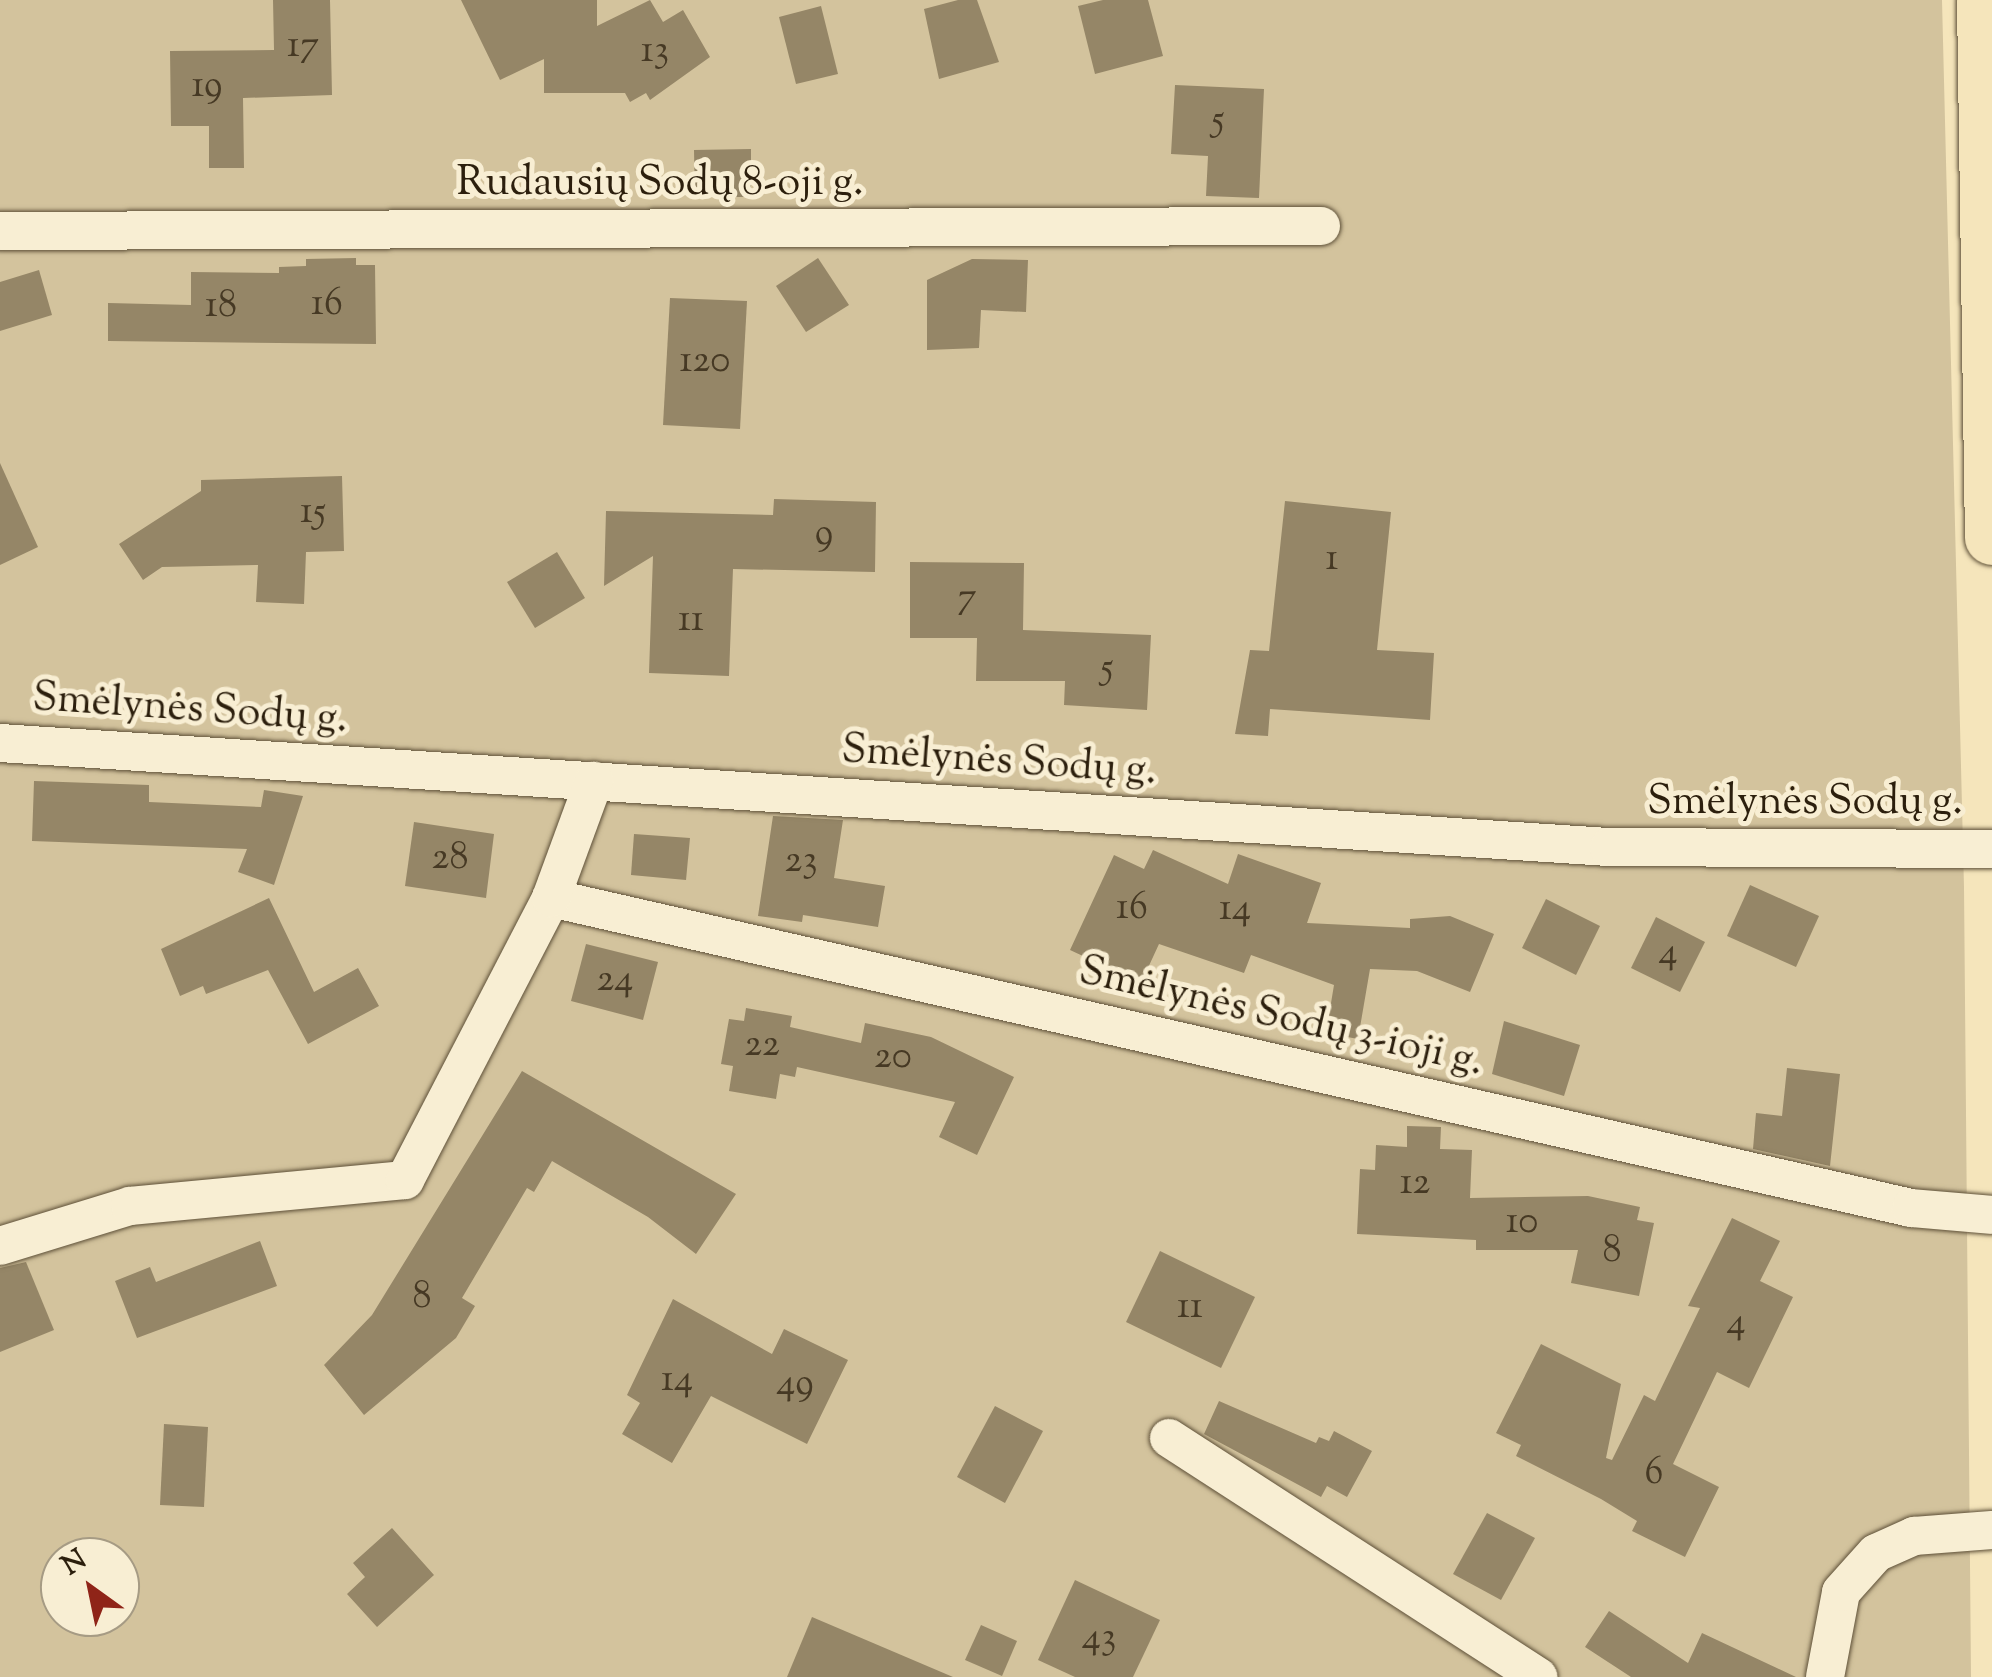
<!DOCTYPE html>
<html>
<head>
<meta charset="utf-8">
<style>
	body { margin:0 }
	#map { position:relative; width:1992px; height:1677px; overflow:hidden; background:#f5e5bb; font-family:"Sorts Mill Goudy",serif }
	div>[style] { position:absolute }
	.green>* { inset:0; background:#d3c39d }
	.building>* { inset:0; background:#958667 }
	.roads { filter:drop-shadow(0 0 2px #5e5038) drop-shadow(0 0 2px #5e5038) }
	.street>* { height:38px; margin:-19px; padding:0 19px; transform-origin:19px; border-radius:19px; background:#f8eed3 }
	.primary>* { height:55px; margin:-27.5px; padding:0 27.5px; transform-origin:27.5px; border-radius:27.5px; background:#f5e5bb }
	span { translate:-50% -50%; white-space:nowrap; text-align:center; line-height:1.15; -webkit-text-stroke:10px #f8eed3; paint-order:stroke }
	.number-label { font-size:38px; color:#463924 }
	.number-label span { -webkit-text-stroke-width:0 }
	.street-label { font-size:42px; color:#2c1f0d }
	.north { position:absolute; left:40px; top:1537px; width:100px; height:100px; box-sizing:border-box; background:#f8eed3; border:2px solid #a69b84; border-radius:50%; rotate:327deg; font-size:28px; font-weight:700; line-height:40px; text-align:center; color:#2c1f0d }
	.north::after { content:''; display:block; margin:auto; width:35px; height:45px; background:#8f2418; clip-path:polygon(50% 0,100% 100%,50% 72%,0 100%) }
</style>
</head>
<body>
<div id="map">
	<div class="green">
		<div style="clip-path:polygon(evenodd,0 0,1942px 0,1964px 887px,1971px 1677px,0 1677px,0 0,60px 1557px,120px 1557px,120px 1617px,60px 1617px,60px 1557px)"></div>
	</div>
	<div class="building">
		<div style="clip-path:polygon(273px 0,330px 0,332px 95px,243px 98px,244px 168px,209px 168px,209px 126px,171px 126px,170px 51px,274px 50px)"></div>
		<div style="clip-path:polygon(461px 0,597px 0,597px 26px,650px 0,663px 22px,683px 10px,710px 57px,650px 100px,646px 93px,630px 102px,625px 93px,544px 93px,544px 59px,500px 80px)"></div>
		<div style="clip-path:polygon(958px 0,977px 0,999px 62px,939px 79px,924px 9px)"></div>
		<div style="clip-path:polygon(1103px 0,1148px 0,1163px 56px,1095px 74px,1078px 6px)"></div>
		<div style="clip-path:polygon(821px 6px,838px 74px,796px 84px,779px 17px)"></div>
		<div style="clip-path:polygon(1175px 85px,1264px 89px,1259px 198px,1206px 196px,1208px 156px,1171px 154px)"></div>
		<div style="clip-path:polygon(751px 149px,751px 197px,695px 197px,694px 150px)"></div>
		<div style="clip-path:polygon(356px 258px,356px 265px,375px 265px,376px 344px,108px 341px,108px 303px,191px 305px,191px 272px,279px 273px,279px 267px,306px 266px,306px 259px)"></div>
		<div style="clip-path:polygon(818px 258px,849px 305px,806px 332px,776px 286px)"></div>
		<div style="clip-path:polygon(972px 259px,1028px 260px,1026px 312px,981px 310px,979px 348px,927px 350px,927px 280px)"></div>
		<div style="clip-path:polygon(39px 270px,52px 315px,0 331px,0 282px)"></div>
		<div style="clip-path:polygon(670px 298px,747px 301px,740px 429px,663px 425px)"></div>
		<div style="clip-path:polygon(0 463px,38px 547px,0 565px)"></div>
		<div style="clip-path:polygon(342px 476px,344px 551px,306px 552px,304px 604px,256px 602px,258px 565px,162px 567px,143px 580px,119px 544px,201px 491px,201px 480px)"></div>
		<div style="clip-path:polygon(774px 499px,876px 502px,875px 572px,733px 569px,729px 676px,649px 673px,653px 556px,604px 586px,606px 511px,773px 515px)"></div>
		<div style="clip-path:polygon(1285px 501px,1391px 512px,1377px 650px,1434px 653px,1430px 720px,1270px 709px,1268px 736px,1235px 734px,1250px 650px,1269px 651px)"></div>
		<div style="clip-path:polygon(557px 552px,585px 598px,535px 628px,507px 582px)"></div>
		<div style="clip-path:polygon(910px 562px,1024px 563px,1023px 630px,1151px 635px,1147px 710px,1064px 705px,1065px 681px,976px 681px,977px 638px,910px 638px)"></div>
		<div style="clip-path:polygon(34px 781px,149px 785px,149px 802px,261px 807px,264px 790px,303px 796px,274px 885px,238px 872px,247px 849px,32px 841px)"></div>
		<div style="clip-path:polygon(773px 816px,843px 820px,834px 878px,885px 886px,878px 927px,803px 915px,802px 922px,758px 916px)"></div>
		<div style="clip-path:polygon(414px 822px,494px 834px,486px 898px,405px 886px)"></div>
		<div style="clip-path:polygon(634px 834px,690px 838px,686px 880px,631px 875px)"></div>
		<div style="clip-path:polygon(1153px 850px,1228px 884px,1238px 854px,1321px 883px,1307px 923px,1410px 928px,1410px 919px,1450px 916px,1494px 934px,1470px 992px,1417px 971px,1370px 969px,1358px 1039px,1326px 1033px,1334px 985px,1251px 955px,1244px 973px,1159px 944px,1141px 983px,1070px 950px,1114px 855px,1144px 869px)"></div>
		<div style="clip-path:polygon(1750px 885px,1819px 916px,1796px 967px,1727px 936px)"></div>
		<div style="clip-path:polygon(269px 898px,314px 992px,358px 968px,379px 1006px,308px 1044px,268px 970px,206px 994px,203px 986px,180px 996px,161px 949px)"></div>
		<div style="clip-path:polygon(1546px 899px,1600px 926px,1576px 975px,1522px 948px)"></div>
		<div style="clip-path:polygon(1656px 917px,1705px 942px,1680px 992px,1631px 968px)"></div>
		<div style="clip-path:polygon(586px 944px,658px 962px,643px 1020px,571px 1001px)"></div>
		<div style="clip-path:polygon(746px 1008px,792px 1016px,790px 1027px,861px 1043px,865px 1023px,931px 1037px,1014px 1077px,977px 1155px,939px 1137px,955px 1102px,797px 1067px,795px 1077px,780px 1074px,776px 1099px,729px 1091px,733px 1066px,721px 1064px,729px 1019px,744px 1021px)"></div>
		<div style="clip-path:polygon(1504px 1021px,1580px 1045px,1564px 1096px,1492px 1074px)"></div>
		<div style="clip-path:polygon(1787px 1068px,1840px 1074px,1830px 1166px,1753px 1149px,1756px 1113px,1782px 1116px)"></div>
		<div style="clip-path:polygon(522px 1071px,736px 1194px,696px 1254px,648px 1217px,552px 1161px,534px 1192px,527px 1188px,462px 1298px,475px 1306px,456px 1338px,364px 1415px,324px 1365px,372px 1315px)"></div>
		<div style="clip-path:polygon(1407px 1126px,1441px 1127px,1440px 1149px,1472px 1150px,1470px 1198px,1588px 1196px,1640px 1207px,1637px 1220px,1654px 1223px,1639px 1296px,1571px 1283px,1578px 1250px,1476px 1250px,1476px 1240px,1357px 1234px,1360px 1169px,1375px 1170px,1376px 1145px,1407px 1147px)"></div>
		<div style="clip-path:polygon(1732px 1218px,1780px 1241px,1760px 1281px,1793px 1297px,1749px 1388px,1717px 1372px,1673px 1464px,1719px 1487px,1685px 1557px,1632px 1531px,1637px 1521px,1601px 1499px,1516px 1456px,1521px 1445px,1496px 1433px,1541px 1344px,1621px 1384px,1606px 1458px,1612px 1460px,1644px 1395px,1655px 1401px,1700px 1308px,1688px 1306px)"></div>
		<div style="clip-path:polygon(260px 1241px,277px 1286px,137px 1338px,115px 1281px,150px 1267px,156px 1282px)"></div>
		<div style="clip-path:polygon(1160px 1251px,1255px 1297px,1221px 1368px,1126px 1322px)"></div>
		<div style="clip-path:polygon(26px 1262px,54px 1330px,0 1352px,0 1268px)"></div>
		<div style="clip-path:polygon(673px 1299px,772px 1354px,784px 1329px,848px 1360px,807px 1444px,711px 1396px,672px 1463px,622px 1434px,640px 1403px,627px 1395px)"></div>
		<div style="clip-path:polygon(1219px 1401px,1316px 1443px,1319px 1437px,1329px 1441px,1334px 1431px,1372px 1451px,1347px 1497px,1327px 1486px,1321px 1497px,1204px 1434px)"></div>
		<div style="clip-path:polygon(995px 1406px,1043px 1431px,1005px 1503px,957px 1477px)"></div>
		<div style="clip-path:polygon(164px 1424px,208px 1427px,204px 1507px,160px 1505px)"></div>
		<div style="clip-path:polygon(1487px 1513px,1535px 1538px,1501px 1600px,1453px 1574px)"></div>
		<div style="clip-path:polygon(392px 1528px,434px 1575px,377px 1627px,347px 1594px,365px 1577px,353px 1563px)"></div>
		<div style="clip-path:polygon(1075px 1580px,1160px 1620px,1133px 1677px,1075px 1677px,1038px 1660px)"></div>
		<div style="clip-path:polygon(1609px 1611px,1688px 1663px,1702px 1633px,1796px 1677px,1631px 1677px,1585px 1647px)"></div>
		<div style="clip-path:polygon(812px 1617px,953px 1677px,787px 1677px)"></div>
		<div style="clip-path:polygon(981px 1625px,1017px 1641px,1002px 1676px,965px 1660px)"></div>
	</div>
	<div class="roads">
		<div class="street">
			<div style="left:0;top:231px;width:1321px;rotate:-0.22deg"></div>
			<div style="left:0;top:743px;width:1612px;rotate:3.7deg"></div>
			<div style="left:1609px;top:847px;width:383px;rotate:0.3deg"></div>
			<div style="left:551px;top:898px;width:1395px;rotate:12.84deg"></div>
			<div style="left:1911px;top:1208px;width:81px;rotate:4.9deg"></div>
			<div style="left:0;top:1246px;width:136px;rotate:-17.1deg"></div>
			<div style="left:130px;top:1206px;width:276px;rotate:-5.4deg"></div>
			<div style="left:405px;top:1180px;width:318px;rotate:-62.6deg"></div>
			<div style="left:551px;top:898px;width:125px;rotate:-69.8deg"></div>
			<div style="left:1169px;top:1438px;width:440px;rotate:32.9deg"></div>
			<div style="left:1825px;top:1677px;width:86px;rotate:-79.3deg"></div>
			<div style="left:1841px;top:1592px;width:52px;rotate:-48.1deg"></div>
			<div style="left:1876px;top:1553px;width:42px;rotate:-24.1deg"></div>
			<div style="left:1914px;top:1536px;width:78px;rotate:-4.4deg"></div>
		</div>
		<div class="primary">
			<div style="left:1984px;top:0;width:537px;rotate:89.15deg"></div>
		</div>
	</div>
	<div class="number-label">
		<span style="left:303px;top:48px">17</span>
		<span style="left:655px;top:53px">13</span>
		<span style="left:207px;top:88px">19</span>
		<span style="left:1218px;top:122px">5</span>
		<span style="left:327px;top:306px">16</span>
		<span style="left:221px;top:308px">18</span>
		<span style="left:705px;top:363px">120</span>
		<span style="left:313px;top:514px">15</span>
		<span style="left:824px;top:536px">9</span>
		<span style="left:1332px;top:561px">1</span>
		<span style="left:967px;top:600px">7</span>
		<span style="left:691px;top:622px">11</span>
		<span style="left:1107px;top:670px">5</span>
		<span style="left:450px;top:860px">28</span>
		<span style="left:801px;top:863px">23</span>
		<span style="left:1132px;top:910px">16</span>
		<span style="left:1235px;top:911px">14</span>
		<span style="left:1668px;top:955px">4</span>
		<span style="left:615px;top:982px">24</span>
		<span style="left:762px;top:1047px">22</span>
		<span style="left:893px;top:1059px">20</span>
		<span style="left:1415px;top:1185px">12</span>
		<span style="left:1522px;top:1224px">10</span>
		<span style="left:1612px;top:1253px">8</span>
		<span style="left:422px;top:1299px">8</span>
		<span style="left:1190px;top:1309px">11</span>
		<span style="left:1736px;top:1325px">4</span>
		<span style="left:677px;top:1382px">14</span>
		<span style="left:795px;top:1386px">49</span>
		<span style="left:1654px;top:1475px">6</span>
		<span style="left:1099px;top:1640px">43</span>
	</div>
	<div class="street-label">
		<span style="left:660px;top:184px">Rudausių Sodų 8-oji g.</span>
		<span style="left:190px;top:710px;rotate:4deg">Smėlynės Sodų g.</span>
		<span style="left:999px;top:762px;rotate:4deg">Smėlynės Sodų g.</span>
		<span style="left:1805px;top:803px">Smėlynės Sodų g.</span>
		<span style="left:1281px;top:1018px;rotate:13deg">Smėlynės Sodų 3-ioji g.</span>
	</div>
	<div class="north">N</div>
</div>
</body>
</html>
